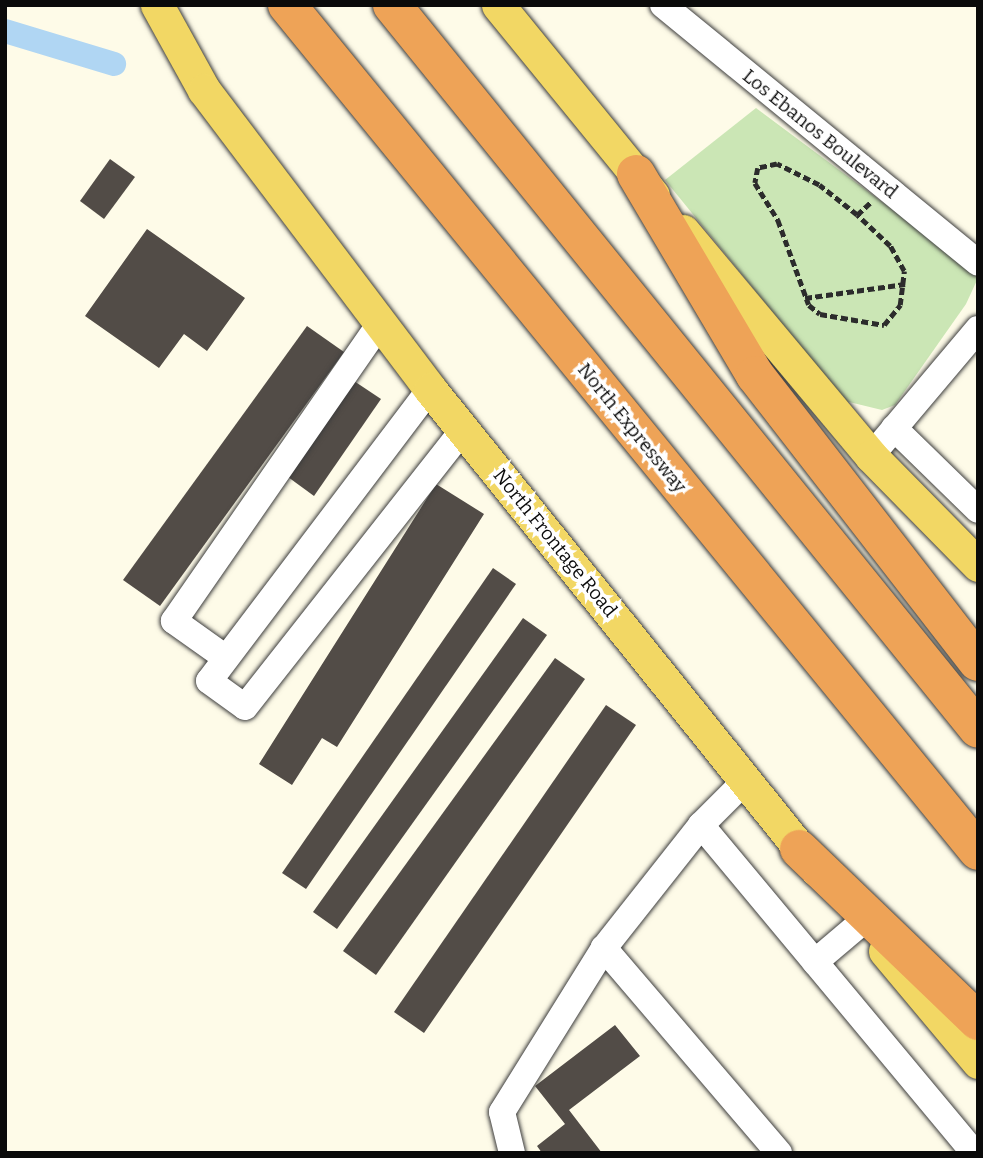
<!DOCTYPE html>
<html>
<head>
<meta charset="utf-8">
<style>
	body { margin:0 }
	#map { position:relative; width:983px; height:1158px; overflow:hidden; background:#fefbe8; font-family:Bitter,serif }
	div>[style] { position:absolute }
	.green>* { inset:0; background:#cbe6b5 }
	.canal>* { height:24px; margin:-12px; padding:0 12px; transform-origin:12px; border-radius:12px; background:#b0d6f3 }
	.building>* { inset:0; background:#524c47 }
	.path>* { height:4.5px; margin-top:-2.25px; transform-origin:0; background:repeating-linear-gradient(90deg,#2c2c2c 0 7px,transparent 0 10.5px) }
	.roads { filter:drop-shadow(0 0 2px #3d3d3d) drop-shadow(0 0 2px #3d3d3d) }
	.minor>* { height:26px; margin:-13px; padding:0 13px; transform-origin:13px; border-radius:13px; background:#fff }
	.major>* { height:33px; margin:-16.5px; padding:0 16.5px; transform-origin:16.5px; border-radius:16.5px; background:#f2d764 }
	.highway>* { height:38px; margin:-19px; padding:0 19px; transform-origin:19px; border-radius:19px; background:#eea357 }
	span { translate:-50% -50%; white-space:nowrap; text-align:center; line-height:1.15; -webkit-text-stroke:7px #fff; paint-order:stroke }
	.street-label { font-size:19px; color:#0a0a0a }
	.frame { position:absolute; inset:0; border:7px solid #0a0a0a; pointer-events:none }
</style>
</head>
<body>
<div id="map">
	<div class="green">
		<div style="clip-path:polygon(756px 108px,948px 251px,978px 278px,966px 304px,895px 405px,882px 410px,845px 401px,665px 180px)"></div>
	</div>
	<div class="canal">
		<div style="left:5px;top:31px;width:114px;rotate:16.8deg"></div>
	</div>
	<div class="building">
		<div style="clip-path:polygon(110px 159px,135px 177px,104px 219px,80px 201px)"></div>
		<div style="clip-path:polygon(147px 229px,245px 298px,207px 351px,184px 334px,159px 368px,85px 316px)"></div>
		<div style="clip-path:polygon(307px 326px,344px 352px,160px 606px,123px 580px)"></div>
		<div style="clip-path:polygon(354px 381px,381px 399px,314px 496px,288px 477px)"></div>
		<div style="clip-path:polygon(436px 484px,484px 514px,337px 747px,322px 738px,292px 785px,259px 764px)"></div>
		<div style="clip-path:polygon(493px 568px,516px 584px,306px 889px,282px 873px)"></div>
		<div style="clip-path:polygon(523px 618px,547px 635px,337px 929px,313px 912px)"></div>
		<div style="clip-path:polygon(555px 658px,585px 679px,376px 975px,343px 951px)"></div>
		<div style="clip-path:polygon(606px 705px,636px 725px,424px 1033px,394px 1012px)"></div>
		<div style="clip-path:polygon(615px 1025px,640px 1056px,569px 1110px,602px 1153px,542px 1153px,537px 1146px,565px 1124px,535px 1086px)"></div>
	</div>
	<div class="path">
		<div style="left:857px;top:215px;width:48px;rotate:-141.7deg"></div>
		<div style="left:819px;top:185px;width:47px;rotate:-153.4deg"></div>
		<div style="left:777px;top:164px;width:19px;rotate:168deg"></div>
		<div style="left:758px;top:168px;width:15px;rotate:101deg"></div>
		<div style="left:755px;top:183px;width:44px;rotate:58.1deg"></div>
		<div style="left:778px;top:220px;width:90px;rotate:70deg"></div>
		<div style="left:809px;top:305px;width:14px;rotate:39deg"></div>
		<div style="left:820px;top:314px;width:65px;rotate:9.8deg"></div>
		<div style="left:884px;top:325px;width:26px;rotate:-51deg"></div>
		<div style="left:900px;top:305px;width:34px;rotate:-83deg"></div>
		<div style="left:904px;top:271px;width:29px;rotate:-119deg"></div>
		<div style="left:890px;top:246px;width:45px;rotate:-136.8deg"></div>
		<div style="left:857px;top:215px;width:18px;rotate:-43deg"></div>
		<div style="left:805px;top:298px;width:101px;rotate:-8deg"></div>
	</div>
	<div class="roads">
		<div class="minor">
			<div style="left:663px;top:5px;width:407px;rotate:39.3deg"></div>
			<div style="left:430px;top:389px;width:366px;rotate:127.1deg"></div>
			<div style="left:209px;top:681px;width:44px;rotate:35.8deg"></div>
			<div style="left:245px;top:707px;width:354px;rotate:-51.8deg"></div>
			<div style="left:894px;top:428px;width:117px;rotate:44.3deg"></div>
			<div style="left:871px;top:456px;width:166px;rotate:-49.9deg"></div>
			<div style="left:226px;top:658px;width:64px;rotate:-144.6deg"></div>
			<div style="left:174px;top:621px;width:364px;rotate:-55.3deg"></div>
			<div style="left:701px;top:825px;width:62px;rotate:-45deg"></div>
			<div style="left:815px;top:962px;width:60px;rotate:-40.3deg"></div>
			<div style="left:512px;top:1153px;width:42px;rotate:-103.7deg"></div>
			<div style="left:502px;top:1112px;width:193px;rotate:-58.1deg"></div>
			<div style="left:779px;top:1153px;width:270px;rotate:-130.5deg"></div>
			<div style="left:604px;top:948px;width:157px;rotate:-51.7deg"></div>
			<div style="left:701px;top:825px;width:427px;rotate:50.2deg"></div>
		</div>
		<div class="major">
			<div style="left:157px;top:5px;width:97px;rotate:61.1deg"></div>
			<div style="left:204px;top:90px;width:375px;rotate:52.9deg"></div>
			<div style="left:430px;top:389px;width:617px;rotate:51.18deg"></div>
			<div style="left:498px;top:5px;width:245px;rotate:50.8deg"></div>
			<div style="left:683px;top:231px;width:293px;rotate:50.1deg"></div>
			<div style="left:871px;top:456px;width:153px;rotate:45.5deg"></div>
			<div style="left:885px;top:951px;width:145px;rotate:50deg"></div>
		</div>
		<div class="highway">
			<div style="left:287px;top:5px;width:1092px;rotate:50.76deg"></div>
			<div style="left:392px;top:5px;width:931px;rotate:51.01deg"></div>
			<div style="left:636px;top:174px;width:234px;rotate:59.4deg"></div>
			<div style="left:755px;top:375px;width:363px;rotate:52.2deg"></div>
			<div style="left:799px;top:849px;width:248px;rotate:43.9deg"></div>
		</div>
	</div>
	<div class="street-label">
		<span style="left:820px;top:134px;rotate:39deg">Los Ebanos Boulevard</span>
		<span style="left:632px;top:428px;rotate:51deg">North Expressway</span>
		<span style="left:555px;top:543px;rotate:51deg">North Frontage Road</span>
	</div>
	<div class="frame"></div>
</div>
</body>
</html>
